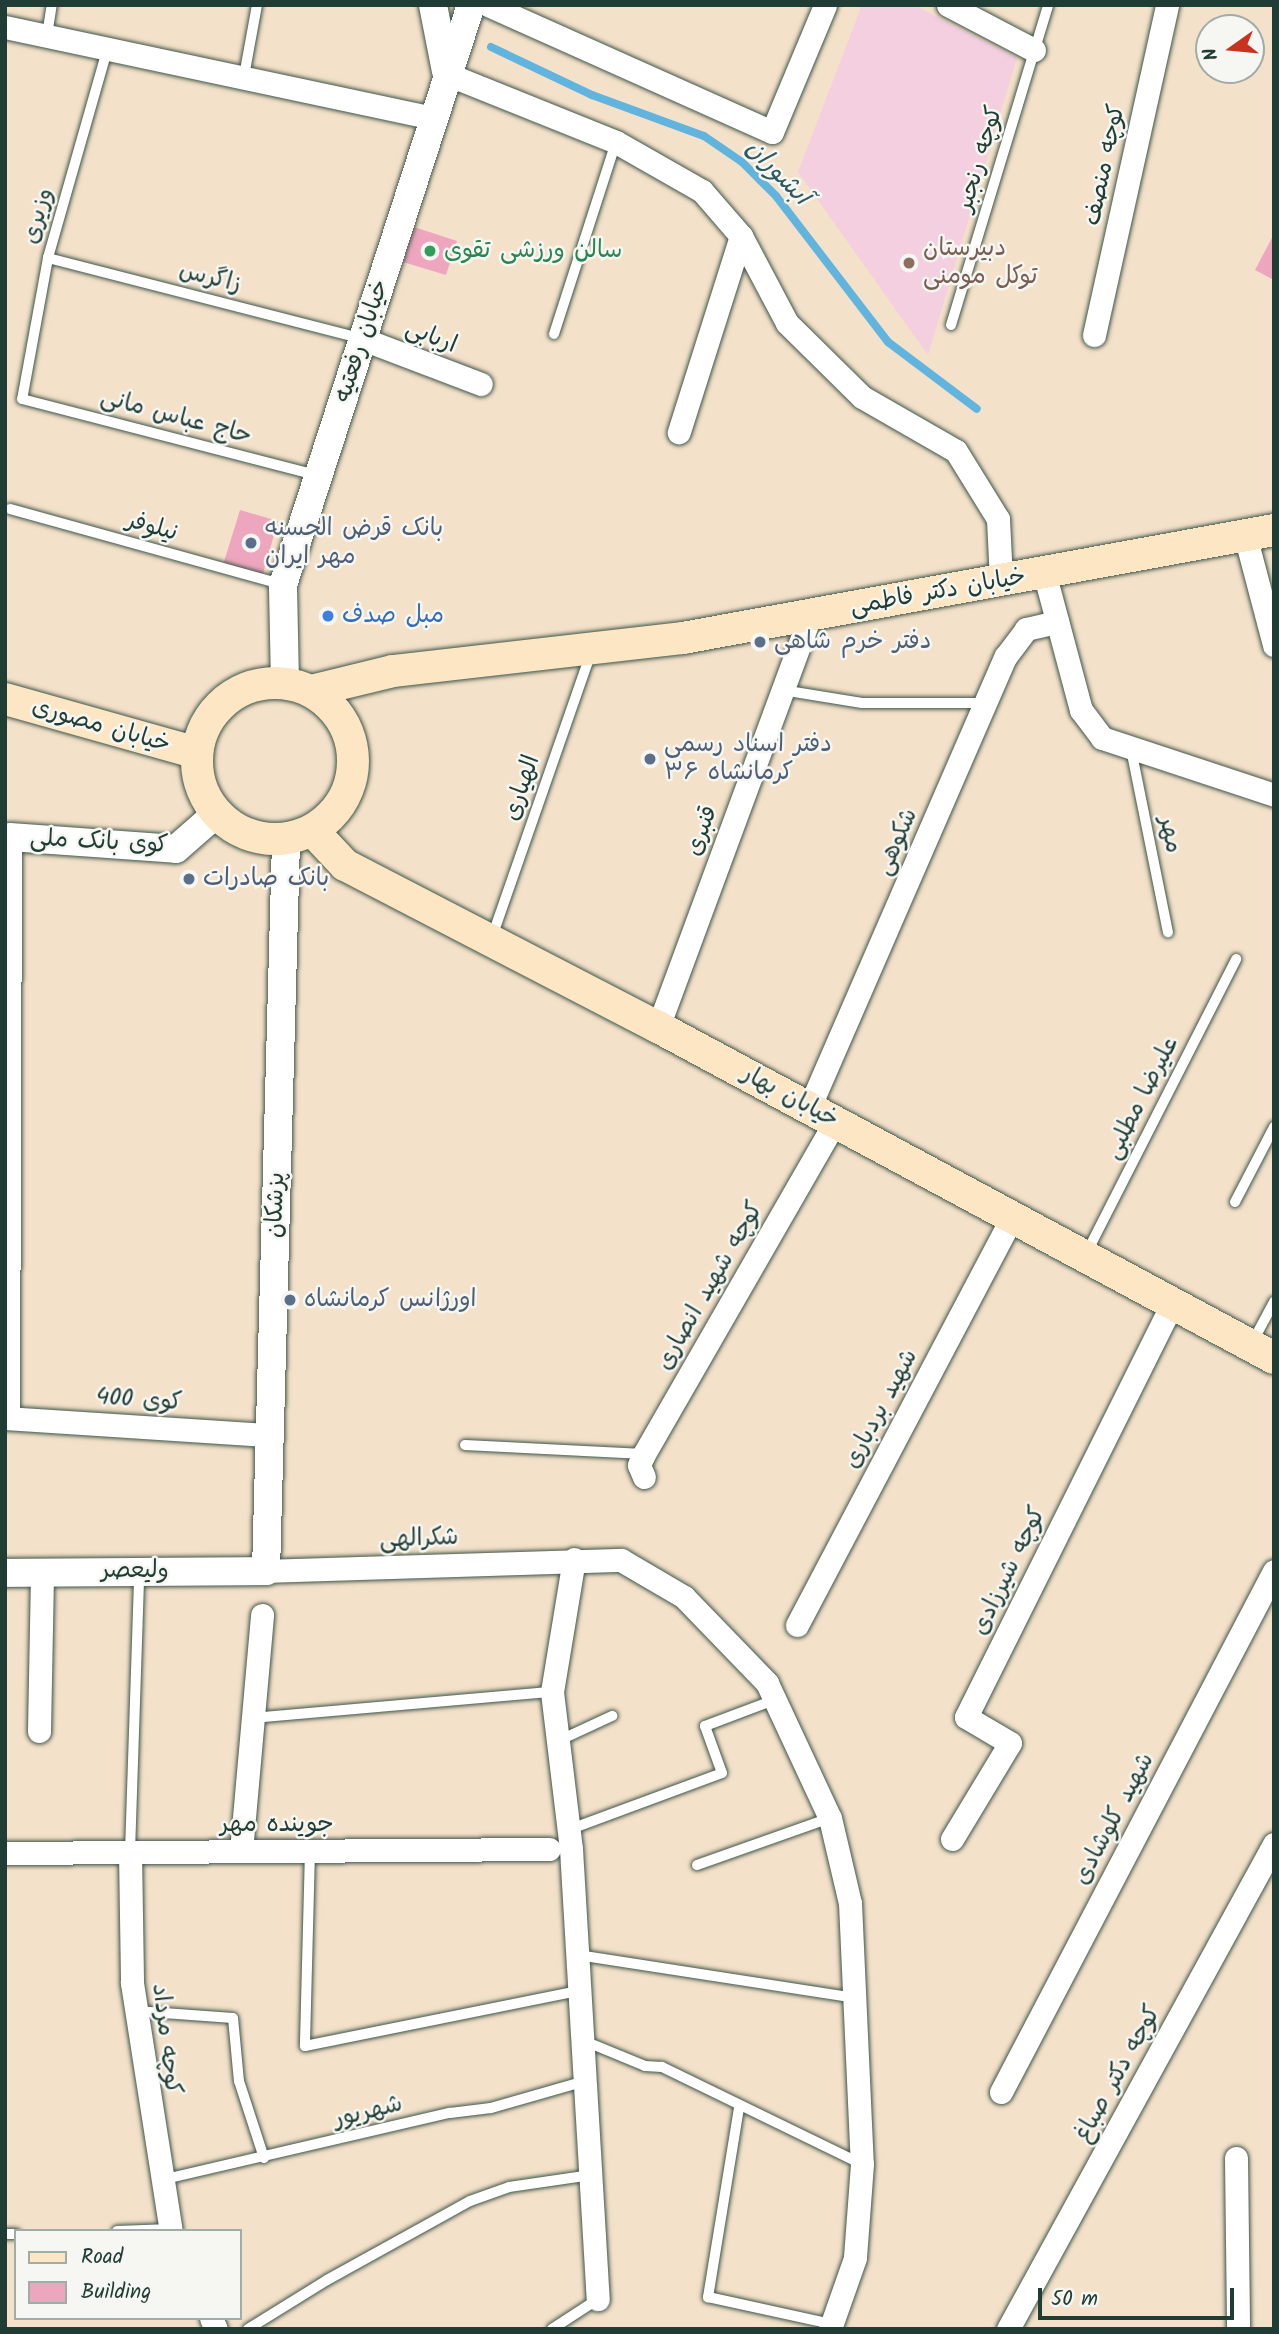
<!DOCTYPE html>
<html>
<head>
<meta charset="utf-8">
<style>
	body { margin:0 }
	#map { position:relative; width:1279px; height:2334px; overflow:hidden; background:#f4e1c9; font-family:Kalam,"Playpen Sans Arabic",sans-serif }
	div>[style] { position:absolute }
	.built>* { inset:0; background:#f3cfdf }
	.stream>* { height:8px; margin:-4px; padding:0 4px; transform-origin:4px; border-radius:4px; background:#61b4dd }
	.building>* { inset:0; background:#eea6bf }
	.roads { filter:drop-shadow(0 0 2px #3f564a) drop-shadow(0 0 2px #3f564a) }
	.service>* { height:10px; margin:-5px; padding:0 5px; transform-origin:5px; border-radius:5px; background:#fff }
	.minor>* { height:23px; margin:-11.5px; padding:0 11.5px; transform-origin:11.5px; border-radius:11.5px; background:#fff }
	.tertiary>* { height:28px; margin:-14px; padding:0 14px; transform-origin:14px; border-radius:14px; background:#fff }
	.secondary>* { height:32px; margin:-16px; padding:0 16px; transform-origin:16px; border-radius:16px; background:#fce6c4 }
	.secondary>.ring { margin:-16px; padding:0; box-sizing:content-box; background:none; border:32px solid #fce6c4; border-radius:50% }
	.dots>* { width:19px; height:19px; translate:-50% -50%; box-sizing:border-box; border:4px solid #f6f6f2; border-radius:50% }
	span { translate:-50% -50%; white-space:nowrap; text-align:center; line-height:1.15; -webkit-text-stroke:5px #f6f6f2; paint-order:stroke }
	.street-label { font-size:24px; color:#1f3d34 }
	.education-label { font-size:24px; color:#785e54 }
	.left { translate:0 -50%; text-align:left }
	.leisure-label { font-size:24px; color:#27864d }
	.service-label { font-size:24px; color:#4e5e75 }
	.shop-label { font-size:24px; color:#366cbe }
	.water-label { font-size:26px; color:#305b5e; font-style:italic }
	.frame { position:absolute; inset:0; border:7px solid #1f3d34; pointer-events:none }
	.legend { position:absolute; left:14px; top:2229px; width:228px; height:91px; box-sizing:border-box; background:#f6f6f2; border:2px solid #a0aca6; margin:0; padding:9px 12px; list-style:none; font-size:21px; color:#1f3d34 }
	.legend li { display:flex; align-items:center; gap:14px; height:35px }
	.legend b { width:35px; border:2px solid #a0aca6 }
	.north { position:absolute; left:1195px; top:14px; width:70px; height:70px; box-sizing:border-box; background:#f6f6f2; border:2px solid #a0aca6; border-radius:50%; rotate:255deg; font-size:19px; font-weight:700; line-height:28px; text-align:center; color:#1f3d34 }
	.north::after { content:''; display:block; margin:auto; width:24px; height:32px; background:#c8321e; clip-path:polygon(50% 0,100% 100%,50% 72%,0 100%) }
	.scale { position:absolute; left:1038px; top:2288px; width:196px; height:32px; box-sizing:border-box; border:4px solid #1f3d34; border-top:0; padding-left:9px; font-size:21px; line-height:24px; white-space:nowrap; color:#1f3d34; -webkit-text-stroke:5px #f6f6f2; paint-order:stroke }
</style>
</head>
<body>
<div id="map">
	<div class="built">
		<div style="clip-path:polygon(862px 5px,914px 5px,1017px 58px,928px 355px,798px 172px)"></div>
	</div>
	<div class="stream">
		<div style="left:491px;top:47px;width:112px;rotate:25.4deg"></div>
		<div style="left:592px;top:95px;width:119px;rotate:20.1deg"></div>
		<div style="left:704px;top:136px;width:46px;rotate:34.4deg"></div>
		<div style="left:742px;top:162px;width:48px;rotate:45deg"></div>
		<div style="left:776px;top:196px;width:184px;rotate:52.5deg"></div>
		<div style="left:888px;top:342px;width:111px;rotate:37deg"></div>
	</div>
	<div class="building">
		<div style="clip-path:polygon(414px 227px,457px 241px,446px 275px,403px 262px)"></div>
		<div style="clip-path:polygon(1274px 234px,1274px 280px,1255px 270px)"></div>
		<div style="clip-path:polygon(240px 510px,278px 521px,262px 577px,223px 565px)"></div>
	</div>
	<div class="roads">
		<div class="service">
			<div style="left:47px;top:35px;width:30px;rotate:-81deg"></div>
			<div style="left:108px;top:47px;width:219px;rotate:105.9deg"></div>
			<div style="left:48px;top:258px;width:143px;rotate:100.4deg"></div>
			<div style="left:22px;top:399px;width:304px;rotate:14.5deg"></div>
			<div style="left:244px;top:76px;width:72px;rotate:-79.6deg"></div>
			<div style="left:48px;top:258px;width:325px;rotate:14.4deg"></div>
			<div style="left:951px;top:325px;width:334px;rotate:-73.1deg"></div>
			<div style="left:554px;top:334px;width:202px;rotate:-72.1deg"></div>
			<div style="left:10px;top:509px;width:280px;rotate:15.5deg"></div>
			<div style="left:782px;top:690px;width:81px;rotate:9.2deg"></div>
			<div style="left:862px;top:703px;width:123px"></div>
			<div style="left:1131px;top:749px;width:187px;rotate:78.6deg"></div>
			<div style="left:492px;top:937px;width:302px;rotate:-70.8deg"></div>
			<div style="left:1235px;top:1202px;width:85px;rotate:-62.5deg"></div>
			<div style="left:1086px;top:1254px;width:331px;rotate:-63deg"></div>
			<div style="left:1252px;top:1343px;width:47px;rotate:-61.8deg"></div>
			<div style="left:465px;top:1445px;width:179px;rotate:2.9deg"></div>
			<div style="left:252px;top:1718px;width:301px;rotate:-5deg"></div>
			<div style="left:558px;top:1741px;width:60px;rotate:-24.8deg"></div>
			<div style="left:568px;top:1830px;width:164px;rotate:-20.3deg"></div>
			<div style="left:722px;top:1773px;width:50px;rotate:-109.9deg"></div>
			<div style="left:705px;top:1726px;width:77px;rotate:-20.6deg"></div>
			<div style="left:310px;top:1851px;width:195px;rotate:91.5deg"></div>
			<div style="left:305px;top:2046px;width:279px;rotate:-11.4deg"></div>
			<div style="left:130px;top:1852px;width:277px;rotate:-88.1deg"></div>
			<div style="left:697px;top:1865px;width:141px;rotate:-19.5deg"></div>
			<div style="left:578px;top:1955px;width:280px;rotate:8.8deg"></div>
			<div style="left:136px;top:2011px;width:97px;rotate:4.1deg"></div>
			<div style="left:233px;top:2018px;width:63px;rotate:84.6deg"></div>
			<div style="left:239px;top:2081px;width:81px;rotate:72deg"></div>
			<div style="left:582px;top:2040px;width:68px;rotate:22.4deg"></div>
			<div style="left:645px;top:2066px;width:17px;rotate:3deg"></div>
			<div style="left:662px;top:2067px;width:222px;rotate:25.9deg"></div>
			<div style="left:739px;top:2108px;width:192px;rotate:99.3deg"></div>
			<div style="left:708px;top:2297px;width:127px;rotate:12.3deg"></div>
			<div style="left:161px;top:2180px;width:297px;rotate:-13.1deg"></div>
			<div style="left:450px;top:2113px;width:41px;rotate:-7deg"></div>
			<div style="left:491px;top:2108px;width:98px;rotate:-16deg"></div>
			<div style="left:117px;top:2231px;width:54px;rotate:-2.1deg"></div>
			<div style="left:5px;top:2234px;width:11px"></div>
			<div style="left:248px;top:2329px;width:93px;rotate:-31.8deg"></div>
			<div style="left:327px;top:2280px;width:163px;rotate:-28.9deg"></div>
			<div style="left:470px;top:2201px;width:41px;rotate:-19.7deg"></div>
			<div style="left:509px;top:2187px;width:83px;rotate:-8.3deg"></div>
			<div style="left:552px;top:2329px;width:55px;rotate:-33.1deg"></div>
		</div>
		<div class="minor">
			<div style="left:488px;top:5px;width:311px;rotate:24.1deg"></div>
			<div style="left:772px;top:132px;width:138px;rotate:-67.3deg"></div>
			<div style="left:948px;top:5px;width:97px;rotate:27.6deg"></div>
			<div style="left:5px;top:27px;width:439px;rotate:12deg"></div>
			<div style="left:447px;top:74px;width:182px;rotate:21.9deg"></div>
			<div style="left:616px;top:142px;width:99px;rotate:29.7deg"></div>
			<div style="left:702px;top:191px;width:60px;rotate:49.1deg"></div>
			<div style="left:741px;top:236px;width:206px;rotate:107.6deg"></div>
			<div style="left:741px;top:236px;width:98px;rotate:62.1deg"></div>
			<div style="left:787px;top:323px;width:105px;rotate:44.6deg"></div>
			<div style="left:862px;top:397px;width:108px;rotate:29.9deg"></div>
			<div style="left:956px;top:451px;width:80px;rotate:58.3deg"></div>
			<div style="left:998px;top:519px;width:61px;rotate:87.2deg"></div>
			<div style="left:1094px;top:335px;width:338px;rotate:-77.5deg"></div>
			<div style="left:363px;top:339px;width:126px;rotate:20.9deg"></div>
			<div style="left:1245px;top:535px;width:114px;rotate:75.2deg"></div>
			<div style="left:1044px;top:572px;width:143px;rotate:75deg"></div>
			<div style="left:1081px;top:710px;width:35px;rotate:53deg"></div>
			<div style="left:1102px;top:738px;width:181px;rotate:18.3deg"></div>
			<div style="left:658px;top:1027px;width:439px;rotate:-69.7deg"></div>
			<div style="left:809px;top:1108px;width:493px;rotate:-66.5deg"></div>
			<div style="left:1006px;top:656px;width:34px;rotate:-53deg"></div>
			<div style="left:1026px;top:629px;width:32px;rotate:-13deg"></div>
			<div style="left:5px;top:1418px;width:266px;rotate:3.7deg"></div>
			<div style="left:8px;top:1418px;width:581px;rotate:-89.8deg"></div>
			<div style="left:644px;top:1477px;width:13px;rotate:-113deg"></div>
			<div style="left:639px;top:1465px;width:12px;rotate:-66deg"></div>
			<div style="left:644px;top:1454px;width:383px;rotate:-60.1deg"></div>
			<div style="left:574px;top:1559px;width:135px;rotate:99.4deg"></div>
			<div style="left:552px;top:1692px;width:158px;rotate:83.1deg"></div>
			<div style="left:571px;top:1849px;width:451px;rotate:86.6deg"></div>
			<div style="left:266px;top:1571px;width:355px;rotate:-1.8deg"></div>
			<div style="left:621px;top:1560px;width:73px;rotate:30.4deg"></div>
			<div style="left:684px;top:1597px;width:120px;rotate:46deg"></div>
			<div style="left:767px;top:1683px;width:149px;rotate:65deg"></div>
			<div style="left:830px;top:1818px;width:87px;rotate:76.8deg"></div>
			<div style="left:850px;top:1903px;width:261px;rotate:87.4deg"></div>
			<div style="left:862px;top:2164px;width:94px;rotate:94.3deg"></div>
			<div style="left:855px;top:2258px;width:75px;rotate:109.4deg"></div>
			<div style="left:797px;top:1625px;width:461px;rotate:-62.2deg"></div>
			<div style="left:39px;top:1731px;width:159px;rotate:-88.9deg"></div>
			<div style="left:952px;top:1839px;width:112px;rotate:-58.9deg"></div>
			<div style="left:1010px;top:1743px;width:51px;rotate:-149.4deg"></div>
			<div style="left:966px;top:1717px;width:462px;rotate:-63.5deg"></div>
			<div style="left:241px;top:1851px;width:237px;rotate:-84.9deg"></div>
			<div style="left:130px;top:1852px;width:131px;rotate:89.1deg"></div>
			<div style="left:132px;top:1983px;width:251px;rotate:81.1deg"></div>
			<div style="left:5px;top:1853px;width:544px;rotate:-0.42deg"></div>
			<div style="left:1001px;top:2092px;width:588px;rotate:-62.35deg"></div>
			<div style="left:1236px;top:2158px;width:171px;rotate:89.3deg"></div>
			<div style="left:211px;top:2318px;width:12px;rotate:66deg"></div>
			<div style="left:1008px;top:2329px;width:553px;rotate:-61.26deg"></div>
		</div>
		<div class="tertiary">
			<div style="left:433px;top:5px;width:67px;rotate:78.9deg"></div>
			<div style="left:285px;top:683px;width:98px;rotate:-91.2deg"></div>
			<div style="left:283px;top:585px;width:610px;rotate:-72.04deg"></div>
			<div style="left:10px;top:837px;width:166px;rotate:4.1deg"></div>
			<div style="left:176px;top:849px;width:55px;rotate:-41.3deg"></div>
			<div style="left:5px;top:1573px;width:261px;rotate:-0.4deg"></div>
			<div style="left:266px;top:1571px;width:732px;rotate:-88.43deg"></div>
		</div>
		<div class="secondary">
			<div class="ring" style="left:197px;top:683px;width:124px;height:124px"></div>
			<div style="left:311px;top:691px;width:84px;rotate:-13.7deg"></div>
			<div style="left:393px;top:671px;width:292px;rotate:-6.5deg"></div>
			<div style="left:683px;top:638px;width:601px;rotate:-10.36deg"></div>
			<div style="left:5px;top:699px;width:199px;rotate:15.7deg"></div>
			<div style="left:312px;top:830px;width:48px;rotate:46.7deg"></div>
			<div style="left:345px;top:865px;width:352px;rotate:27.4deg"></div>
			<div style="left:658px;top:1027px;width:699px;rotate:28.25deg"></div>
		</div>
	</div>
	<div class="dots">
		<div style="left:430px;top:251px;background:#2e9e5b"></div>
		<div style="left:909px;top:263px;background:#8d6e63"></div>
		<div style="left:251px;top:543px;background:#5c6f8a"></div>
		<div style="left:328px;top:616px;background:#3f7fe0"></div>
		<div style="left:760px;top:642px;background:#5c6f8a"></div>
		<div style="left:650px;top:759px;background:#5c6f8a"></div>
		<div style="left:189px;top:879px;background:#5c6f8a"></div>
		<div style="left:290px;top:1300px;background:#5c6f8a"></div>
	</div>
	<div class="street-label">
		<span style="left:980px;top:159px;rotate:-73deg">کوچه رنجبر</span>
		<span style="left:1105px;top:165px;rotate:-78deg">کوچه منصف</span>
		<span style="left:38px;top:216px;rotate:-74deg">وزیری</span>
		<span style="left:210px;top:278px;rotate:14deg">زاگرس</span>
		<span style="left:431px;top:337px;rotate:21deg">اربابی</span>
		<span style="left:362px;top:341px;rotate:-72deg">خیابان رفعتیه</span>
		<span style="left:176px;top:417px;rotate:15deg">حاج عباس مانی</span>
		<span style="left:152px;top:527px;rotate:16deg">نیلوفر</span>
		<span style="left:938px;top:592px;rotate:-10deg">خیابان دکتر فاطمی</span>
		<span style="left:101px;top:726px;rotate:16deg">خیابان مصوری</span>
		<span style="left:522px;top:788px;rotate:-71deg">الهیاری</span>
		<span style="left:702px;top:831px;rotate:-70deg">قنبری</span>
		<span style="left:1170px;top:835px;rotate:79deg">مهر</span>
		<span style="left:99px;top:842px;rotate:3deg">کوی بانک ملی</span>
		<span style="left:897px;top:842px;rotate:-66deg">شکوهی</span>
		<span style="left:790px;top:1097px;rotate:28deg">خیابان بهار</span>
		<span style="left:1142px;top:1098px;rotate:-63deg">علیرضا مطلبی</span>
		<span style="left:276px;top:1205px;rotate:-88deg">پزشکان</span>
		<span style="left:710px;top:1286px;rotate:-60deg">کوچه شهید انصاری</span>
		<span style="left:139px;top:1400px;rotate:4deg">کوی 400</span>
		<span style="left:881px;top:1409px;rotate:-62deg">شهید بردباری</span>
		<span style="left:419px;top:1539px;rotate:-2deg">شکرالهی</span>
		<span style="left:135px;top:1571px">ولیعصر</span>
		<span style="left:1009px;top:1571px;rotate:-64deg">کوچه شیرزادی</span>
		<span style="left:1114px;top:1819px;rotate:-62deg">شهید کلوشادی</span>
		<span style="left:277px;top:1825px">جوینده مهر</span>
		<span style="left:166px;top:2039px;rotate:83deg">کوچه مرداد</span>
		<span style="left:1118px;top:2074px;rotate:-61deg">کوچه دکتر صباغ</span>
		<span style="left:368px;top:2112px;rotate:-14deg">شهریور</span>
	</div>
	<div class="education-label">
		<span class="left" style="left:923px;top:263px">دبیرستان<br>توکل مومنی</span>
	</div>
	<div class="leisure-label">
		<span class="left" style="left:444px;top:251px">سالن ورزشی تقوی</span>
	</div>
	<div class="service-label">
		<span class="left" style="left:265px;top:543px">بانک قرض الحسنه<br>مهر ایران</span>
		<span class="left" style="left:774px;top:642px">دفتر خرم شاهی</span>
		<span class="left" style="left:664px;top:759px">دفتر اسناد رسمی<br>۳۶ کرمانشاه</span>
		<span class="left" style="left:203px;top:879px">بانک صادرات</span>
		<span class="left" style="left:304px;top:1300px">اورژانس کرمانشاه</span>
	</div>
	<div class="shop-label">
		<span class="left" style="left:342px;top:616px">مبل صدف</span>
	</div>
	<div class="water-label">
		<span style="left:777px;top:173px;rotate:46deg">آبشوران</span>
	</div>
	<div class="frame"></div>
	<ul class="legend">
	<li><b style="height:9px;background:#fce6c4"></b>Road</li>
	<li><b style="height:19px;background:#eea6bf"></b>Building</li>
	</ul>
	<div class="north">N</div>
	<div class="scale">50 m</div>
</div>
</body>
</html>
